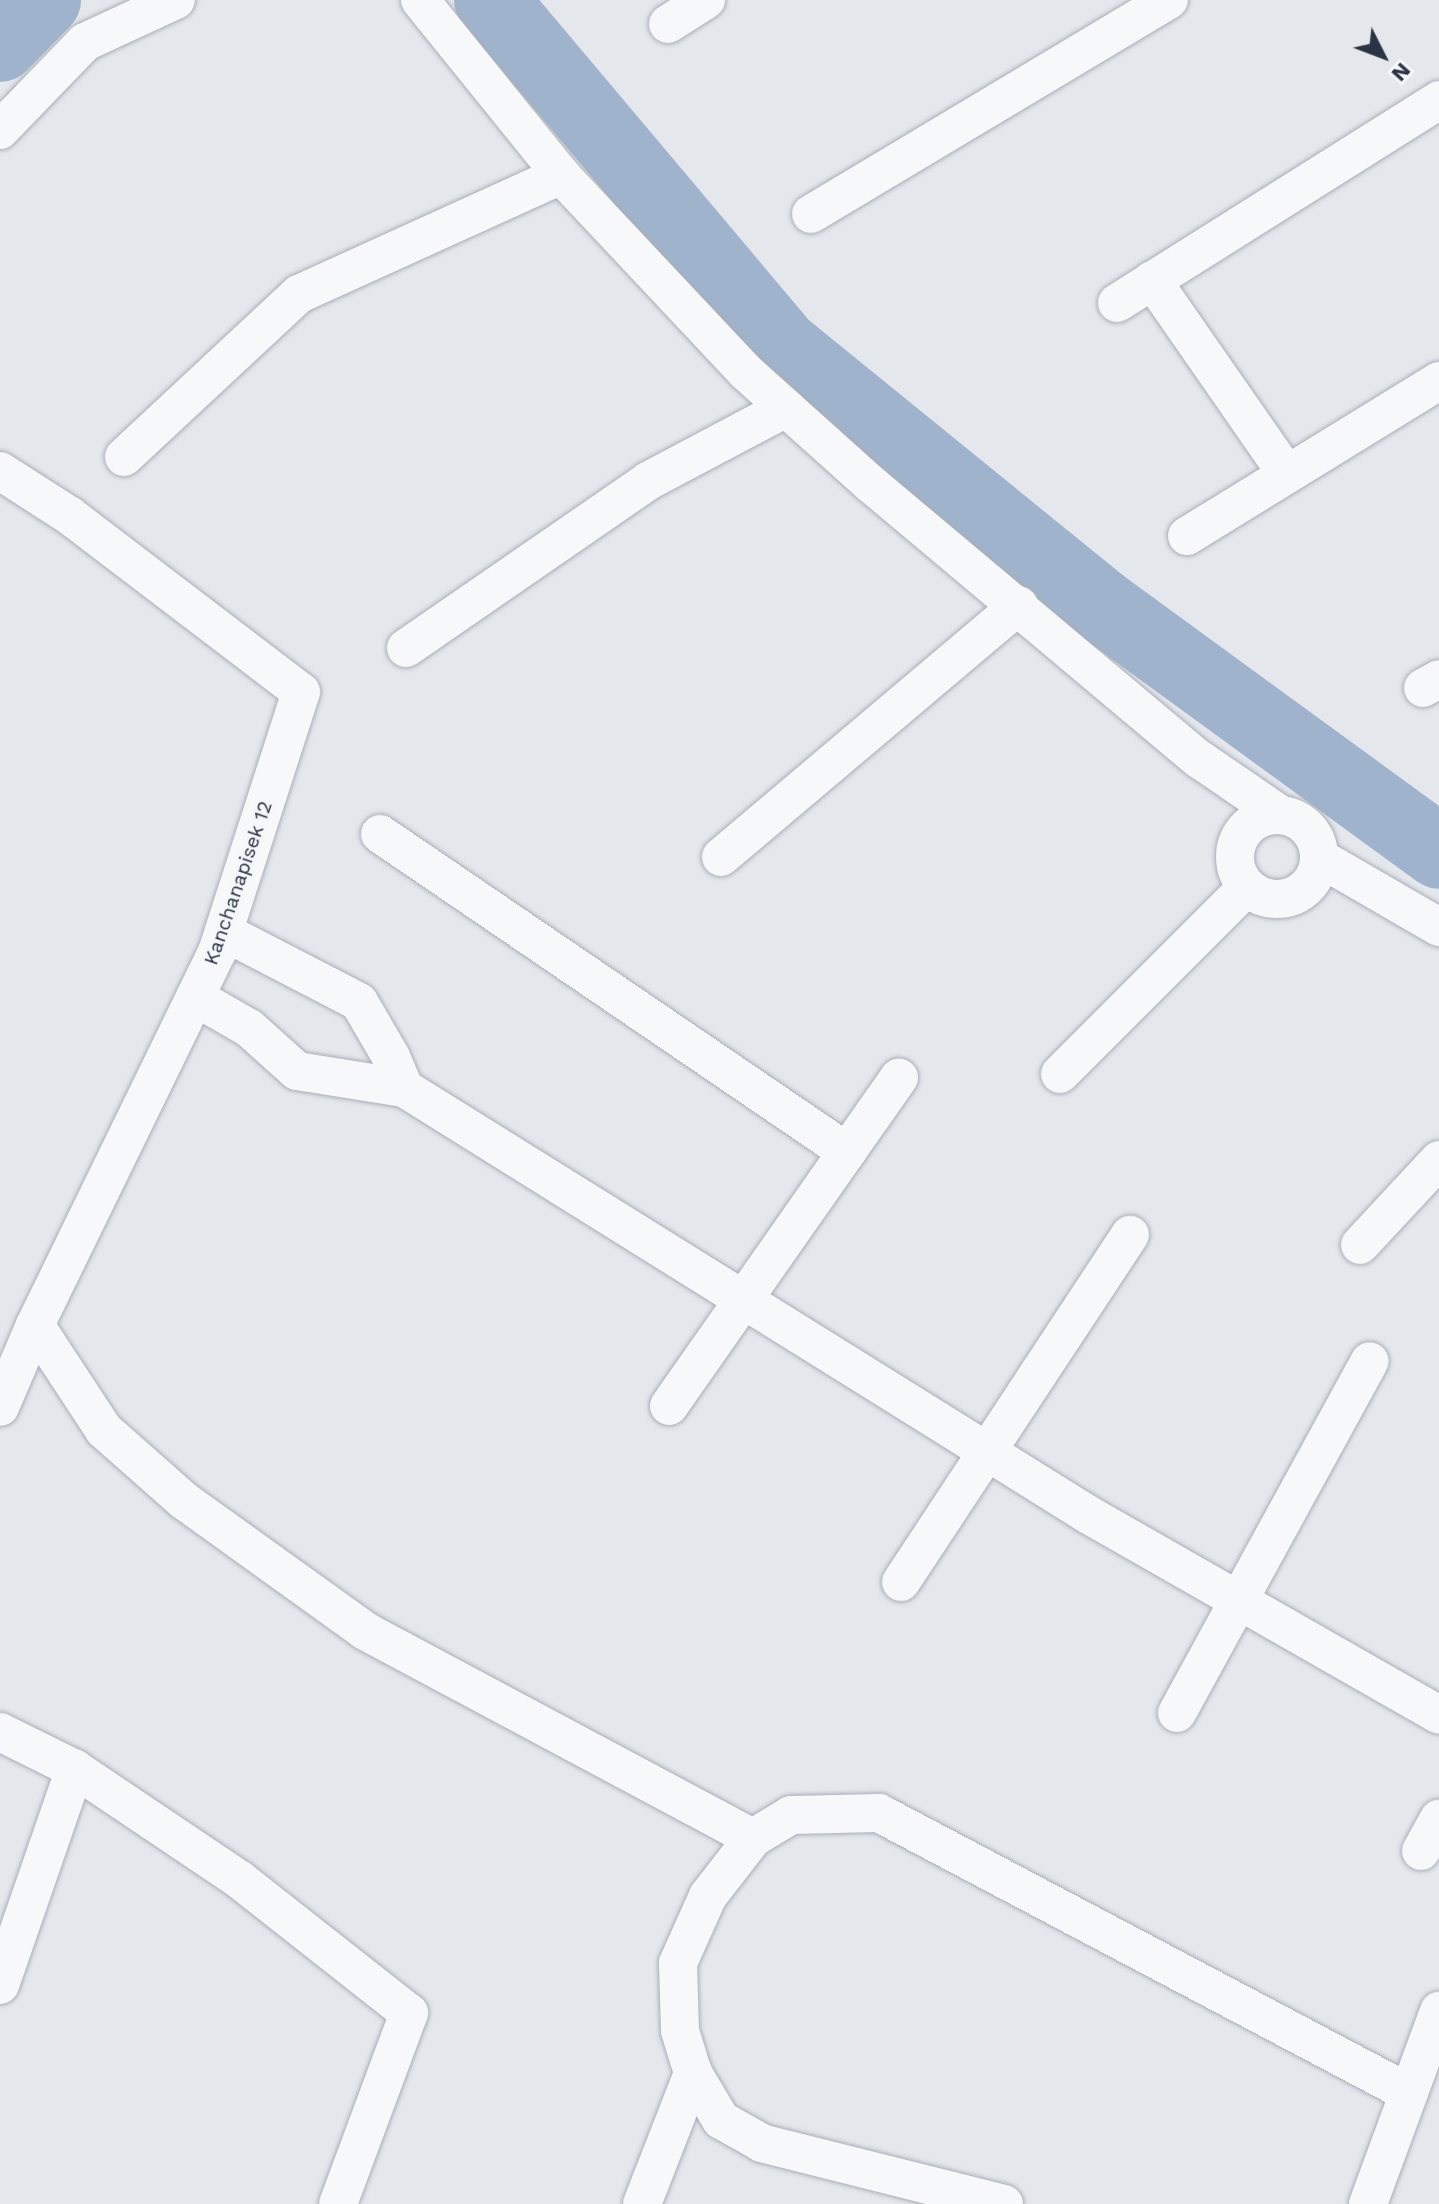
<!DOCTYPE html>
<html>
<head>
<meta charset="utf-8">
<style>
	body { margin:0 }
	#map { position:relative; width:1439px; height:2204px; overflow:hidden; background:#e4e7ec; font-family:"Work Sans",sans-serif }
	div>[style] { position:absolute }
	.river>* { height:74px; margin:-37px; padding:0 37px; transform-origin:37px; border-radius:37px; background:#9fb4cc }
	.roads { filter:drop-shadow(0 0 2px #a9aeb7) drop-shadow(0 0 2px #a9aeb7) }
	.minor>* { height:38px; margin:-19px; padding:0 19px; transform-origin:19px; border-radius:19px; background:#f7f8fa }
	.minor>.ring { margin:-19px; padding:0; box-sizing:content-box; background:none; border:38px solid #f7f8fa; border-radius:50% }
	span { translate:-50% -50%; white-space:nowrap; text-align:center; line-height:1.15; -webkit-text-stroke:6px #f4f6f9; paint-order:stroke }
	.street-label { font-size:20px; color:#2b3445 }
	.north { position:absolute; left:1343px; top:16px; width:80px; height:80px; -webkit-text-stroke:6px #f4f6f9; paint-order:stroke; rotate:132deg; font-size:22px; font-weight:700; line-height:32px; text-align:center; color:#2b3445 }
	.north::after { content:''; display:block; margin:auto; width:28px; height:36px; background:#2b3445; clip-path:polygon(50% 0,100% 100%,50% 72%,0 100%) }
</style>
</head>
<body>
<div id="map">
	<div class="river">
		<div style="left:491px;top:0;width:452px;rotate:49.9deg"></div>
		<div style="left:782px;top:346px;width:412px;rotate:39.1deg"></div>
		<div style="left:1102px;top:606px;width:417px;rotate:36.1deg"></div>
		<div style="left:0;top:45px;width:63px;rotate:-45.6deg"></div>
	</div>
	<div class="roads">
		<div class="minor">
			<div style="left:420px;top:0;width:225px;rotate:51.1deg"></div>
			<div style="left:561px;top:175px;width:270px;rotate:46.8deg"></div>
			<div style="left:746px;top:372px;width:169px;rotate:41.9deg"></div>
			<div style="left:872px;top:485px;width:427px;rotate:40deg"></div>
			<div style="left:1199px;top:759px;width:96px;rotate:34.4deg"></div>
			<div style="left:668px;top:24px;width:45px;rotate:-32.3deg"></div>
			<div style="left:0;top:130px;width:122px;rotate:-46deg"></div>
			<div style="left:85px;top:42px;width:100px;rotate:-24.8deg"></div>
			<div style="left:811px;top:214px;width:417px;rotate:-30.9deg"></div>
			<div style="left:1152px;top:280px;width:236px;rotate:55.2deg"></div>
			<div style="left:1117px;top:303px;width:381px;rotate:-32.2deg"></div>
			<div style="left:124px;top:457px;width:239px;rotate:-43deg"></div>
			<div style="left:299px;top:294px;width:288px;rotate:-24.4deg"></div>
			<div style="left:0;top:471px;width:83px;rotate:32.7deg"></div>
			<div style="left:70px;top:516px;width:290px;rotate:37.3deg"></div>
			<div style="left:301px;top:692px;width:273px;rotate:107.9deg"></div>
			<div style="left:217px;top:952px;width:415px;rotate:116deg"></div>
			<div style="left:35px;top:1325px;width:89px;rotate:113.1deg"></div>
			<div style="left:1187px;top:536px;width:296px;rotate:-31.6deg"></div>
			<div style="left:406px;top:648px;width:294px;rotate:-34.6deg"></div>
			<div style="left:648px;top:481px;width:156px;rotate:-27.9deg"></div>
			<div style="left:1423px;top:688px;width:18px;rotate:-29deg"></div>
			<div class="ring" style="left:1235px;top:815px;width:46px;height:46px"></div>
			<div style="left:380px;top:834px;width:565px;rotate:34.25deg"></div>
			<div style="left:721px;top:857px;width:390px;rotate:-40.2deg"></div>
			<div style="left:1320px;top:858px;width:138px;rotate:30.1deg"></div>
			<div style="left:224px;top:932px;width:152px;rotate:27.4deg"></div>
			<div style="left:359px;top:1002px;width:64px;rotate:59.8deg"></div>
			<div style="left:391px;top:1057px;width:34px;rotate:67deg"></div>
			<div style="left:195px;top:997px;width:62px;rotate:29.9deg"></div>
			<div style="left:249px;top:1028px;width:64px;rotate:41.9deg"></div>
			<div style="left:297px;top:1071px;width:108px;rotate:9deg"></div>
			<div style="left:404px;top:1088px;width:805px;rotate:31.95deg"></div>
			<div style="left:1087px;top:1514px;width:405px;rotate:29.7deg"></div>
			<div style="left:1060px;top:1074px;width:263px;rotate:-45deg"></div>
			<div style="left:1360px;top:1245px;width:116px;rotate:-47.1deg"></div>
			<div style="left:35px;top:1325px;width:126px;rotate:56.7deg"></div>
			<div style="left:104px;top:1430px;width:106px;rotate:41.5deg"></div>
			<div style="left:183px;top:1500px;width:224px;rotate:35.7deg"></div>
			<div style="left:365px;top:1631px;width:440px;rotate:28.1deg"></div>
			<div style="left:669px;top:1406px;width:401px;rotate:-55deg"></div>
			<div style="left:901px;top:1582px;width:416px;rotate:-56.6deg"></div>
			<div style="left:1177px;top:1713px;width:401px;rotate:-61.3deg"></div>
			<div style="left:0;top:1732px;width:84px;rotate:26.3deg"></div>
			<div style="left:75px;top:1769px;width:199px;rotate:33.9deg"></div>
			<div style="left:240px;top:1880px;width:215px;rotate:38.2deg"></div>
			<div style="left:409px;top:2013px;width:204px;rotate:110.4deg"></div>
			<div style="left:1421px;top:1851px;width:37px;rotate:-61deg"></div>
			<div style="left:0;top:1985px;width:229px;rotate:-70.9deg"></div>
			<div style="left:642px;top:2204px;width:141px;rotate:-68.7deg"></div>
			<div style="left:1004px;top:2204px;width:250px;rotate:-165.9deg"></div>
			<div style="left:762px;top:2143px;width:47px;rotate:-150.7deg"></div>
			<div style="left:721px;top:2120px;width:55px;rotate:-120.8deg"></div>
			<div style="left:693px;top:2073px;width:44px;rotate:-107.2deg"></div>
			<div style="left:680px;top:2031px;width:68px;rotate:-91.7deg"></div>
			<div style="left:678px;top:1963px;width:73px;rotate:-65.9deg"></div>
			<div style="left:708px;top:1896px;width:73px;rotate:-52.2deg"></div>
			<div style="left:753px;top:1838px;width:44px;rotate:-31.2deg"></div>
			<div style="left:791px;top:1815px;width:88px;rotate:-1.3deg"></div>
			<div style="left:879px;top:1813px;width:599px;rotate:27.85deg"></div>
			<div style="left:1368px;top:2204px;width:206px;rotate:-69.8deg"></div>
		</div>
	</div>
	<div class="street-label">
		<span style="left:238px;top:883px;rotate:-71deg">Kanchanapisek 12</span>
	</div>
	<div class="north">N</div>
</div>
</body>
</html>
